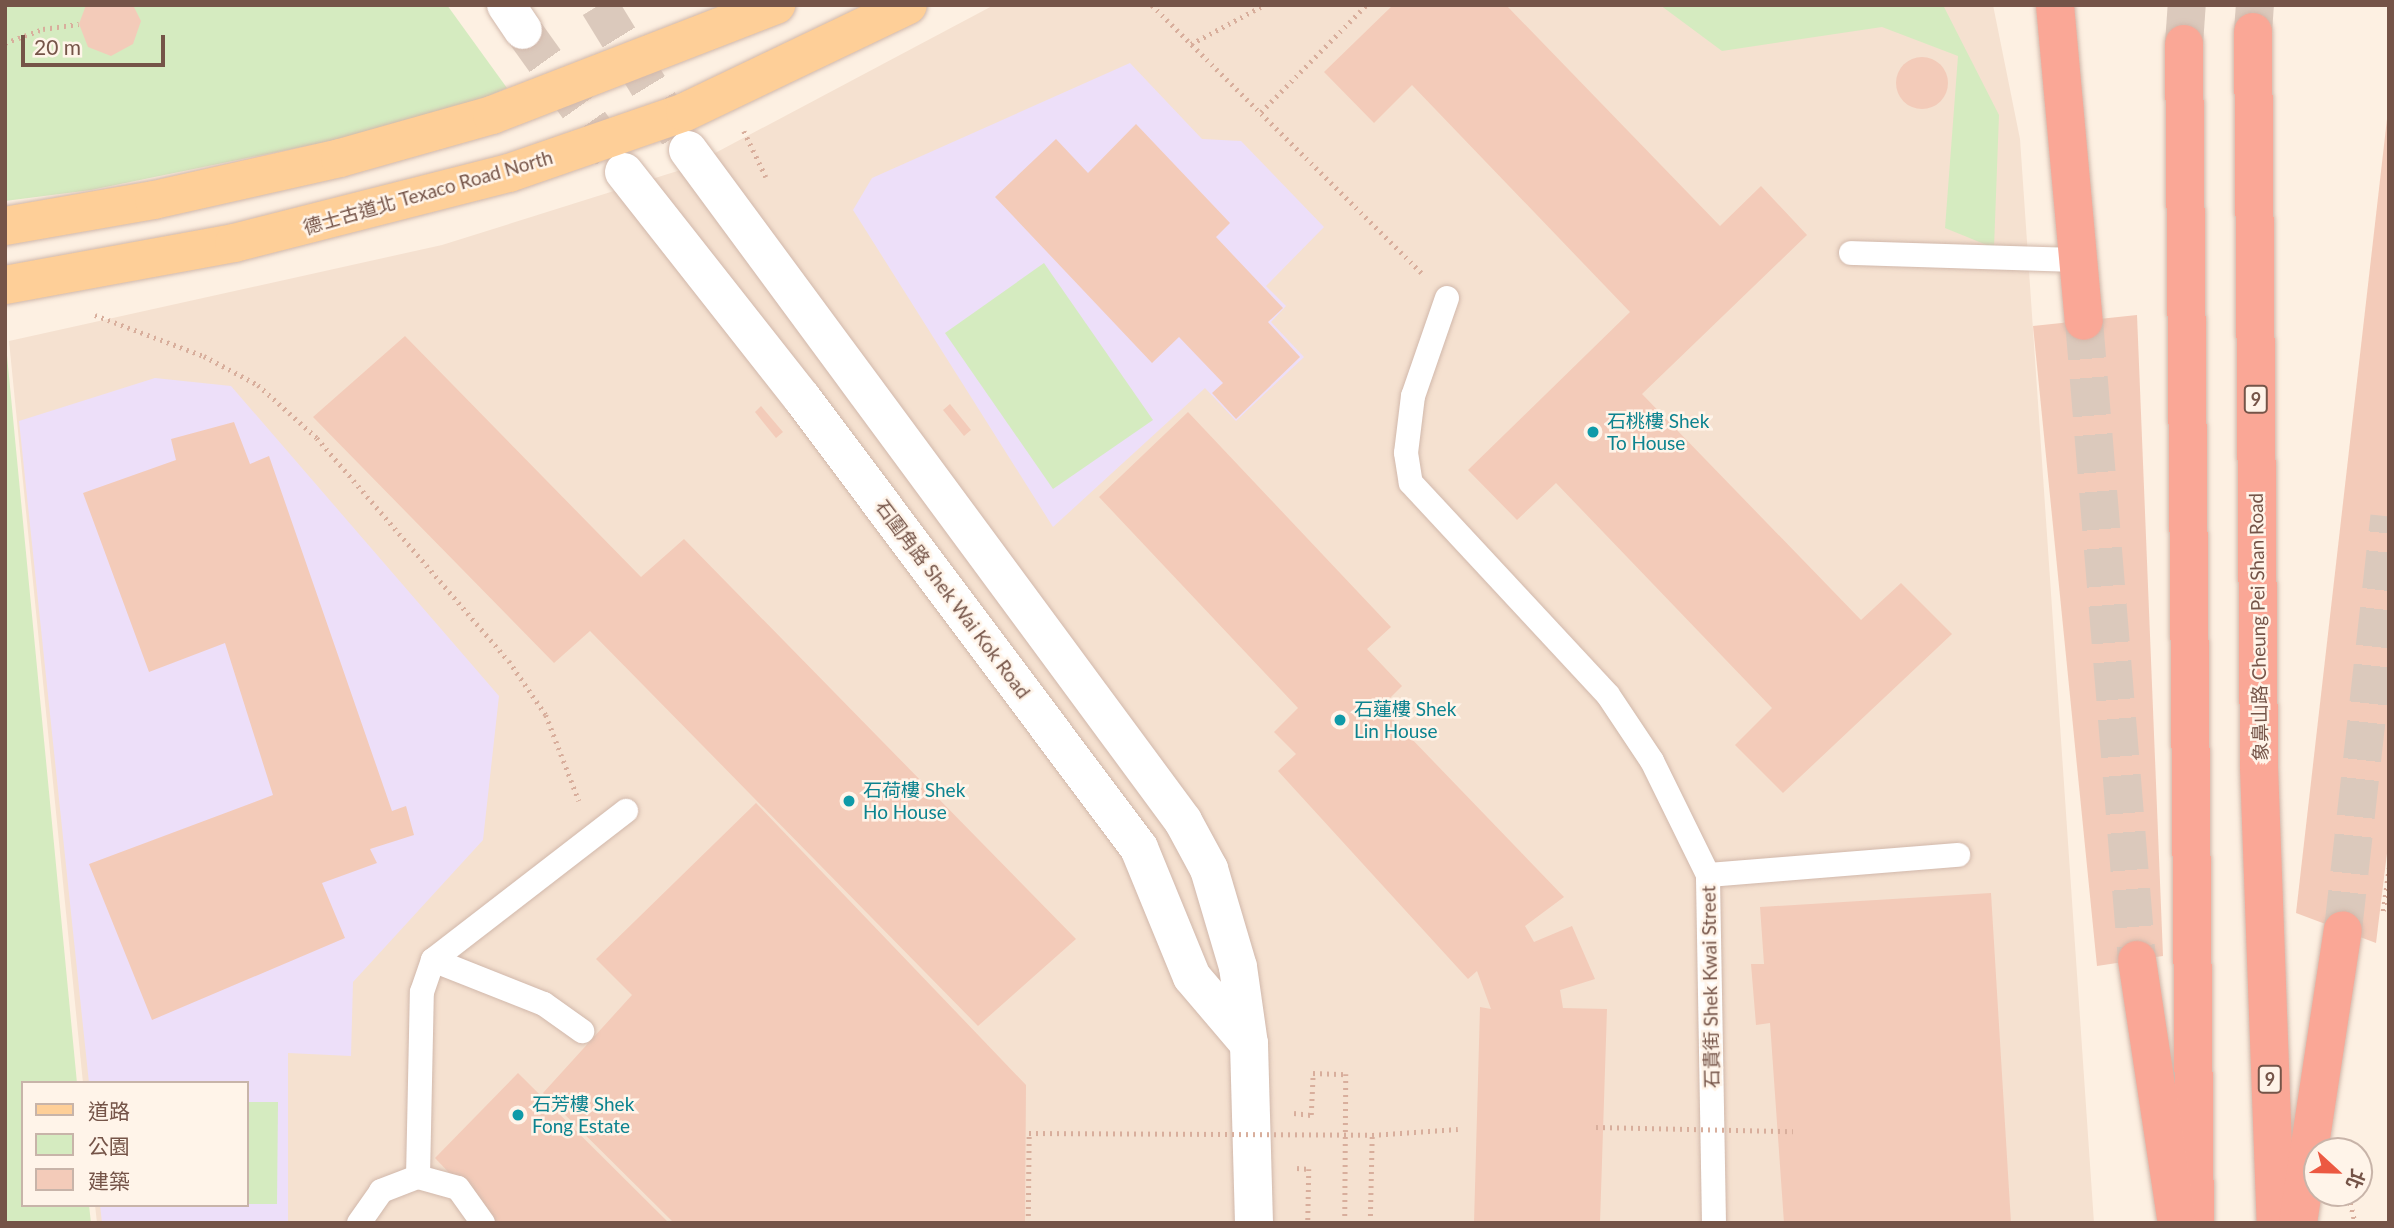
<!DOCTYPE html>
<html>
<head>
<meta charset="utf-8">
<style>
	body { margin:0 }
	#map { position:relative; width:2394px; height:1228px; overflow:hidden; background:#fdf0e2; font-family:Lato,"Noto Sans TC",sans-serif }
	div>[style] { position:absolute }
	.residential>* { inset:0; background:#f5e1d0 }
	.education>* { inset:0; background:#eddff9 }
	.green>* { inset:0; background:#d5ebc0 }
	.building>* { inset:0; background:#f3cbb9 }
	.round { border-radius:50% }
	.secondary-tunnel>* { height:38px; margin-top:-19px; transform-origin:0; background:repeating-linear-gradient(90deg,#dbc9bc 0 38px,transparent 0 57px) }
	.highway-tunnel>* { height:38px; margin-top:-19px; transform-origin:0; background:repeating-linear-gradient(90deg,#dbc9bc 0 38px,transparent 0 57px) }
	.path>* { height:4.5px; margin-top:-2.25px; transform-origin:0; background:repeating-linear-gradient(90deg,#d8ae9c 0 2px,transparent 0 7px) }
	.roads { filter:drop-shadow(0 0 2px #d1b8ab) drop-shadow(0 0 2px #d1b8ab) }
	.lane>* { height:24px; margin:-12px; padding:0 12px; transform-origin:12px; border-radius:12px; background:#fff }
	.secondary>* { height:38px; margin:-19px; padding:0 19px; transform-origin:19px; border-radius:19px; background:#fff }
	.primary>* { height:38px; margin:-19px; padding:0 19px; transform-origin:19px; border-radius:19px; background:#fecf98 }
	.highway>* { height:38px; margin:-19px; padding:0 19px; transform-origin:19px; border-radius:19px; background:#faa796 }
	.path-bridge>* { height:4.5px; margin-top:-2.25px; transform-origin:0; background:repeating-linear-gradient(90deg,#d8ae9c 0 2px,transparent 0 7px) }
	.dots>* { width:19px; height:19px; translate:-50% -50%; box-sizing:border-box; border:4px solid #fff4e9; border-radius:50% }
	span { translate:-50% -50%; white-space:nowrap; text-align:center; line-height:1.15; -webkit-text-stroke:5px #fff4e9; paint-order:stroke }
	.shield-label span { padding:2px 5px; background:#fff4e9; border:2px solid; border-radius:5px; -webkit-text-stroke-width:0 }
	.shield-label { font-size:18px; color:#755448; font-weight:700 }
	.street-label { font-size:19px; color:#755448 }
	.culture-label { font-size:19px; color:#0d838f }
	.left { translate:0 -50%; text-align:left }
	.frame { position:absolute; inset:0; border:7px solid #755448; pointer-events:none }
	.legend { position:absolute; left:21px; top:1081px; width:228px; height:126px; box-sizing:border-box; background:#fff4e9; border:2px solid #c8b4a9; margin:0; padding:9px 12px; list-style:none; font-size:21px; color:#755448 }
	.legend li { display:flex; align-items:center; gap:14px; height:35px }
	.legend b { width:35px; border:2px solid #c8b4a9 }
	.north { position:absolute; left:2303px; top:1137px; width:70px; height:70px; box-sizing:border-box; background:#fff4e9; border:2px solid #c8b4a9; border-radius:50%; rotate:112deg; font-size:19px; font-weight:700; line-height:28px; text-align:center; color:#755448 }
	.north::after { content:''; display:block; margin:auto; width:24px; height:32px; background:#ec5942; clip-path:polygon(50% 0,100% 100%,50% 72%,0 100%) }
	.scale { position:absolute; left:21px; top:35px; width:144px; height:32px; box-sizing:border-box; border:4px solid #755448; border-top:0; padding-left:9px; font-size:21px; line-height:24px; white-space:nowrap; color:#755448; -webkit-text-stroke:5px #fff4e9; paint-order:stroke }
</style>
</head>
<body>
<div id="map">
	<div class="residential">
		<div style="clip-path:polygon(994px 5px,1993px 5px,2020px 139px,2094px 1223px,97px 1223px,95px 1205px,247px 1205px,247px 1083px,83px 1083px,9px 341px,442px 245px,687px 168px)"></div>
	</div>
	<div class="education">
		<div style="clip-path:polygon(1130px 63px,1202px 139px,1241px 141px,1324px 227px,1266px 286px,1286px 306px,1271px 322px,1304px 357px,1236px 421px,1205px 388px,1053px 527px,853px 210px,872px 178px)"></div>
		<div style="clip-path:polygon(155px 378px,231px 386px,499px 696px,483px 840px,353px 982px,351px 1056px,288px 1053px,288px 1223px,102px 1223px,100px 1205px,247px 1205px,247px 1083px,89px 1083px,19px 421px)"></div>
	</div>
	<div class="green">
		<div style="clip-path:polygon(5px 5px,447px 5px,507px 88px,433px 120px,91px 190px,5px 201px)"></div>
		<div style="clip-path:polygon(1660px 5px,1943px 5px,1999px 115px,1994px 248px,1945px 228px,1958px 56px,1882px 27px,1722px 51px)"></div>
		<div style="clip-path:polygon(1044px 263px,1153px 420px,1053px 489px,945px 333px)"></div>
		<div style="clip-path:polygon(6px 345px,77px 1083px,23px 1083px,23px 1205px,89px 1205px,91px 1223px,5px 1223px)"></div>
		<div style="clip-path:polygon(247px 1102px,278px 1102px,277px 1204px,247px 1204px)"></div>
	</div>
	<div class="building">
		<div style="clip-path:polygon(86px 5px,133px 5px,141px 21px,133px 44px,111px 56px,88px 47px,79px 24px)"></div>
		<div style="clip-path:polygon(1393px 5px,1506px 5px,1720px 226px,1761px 186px,1807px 235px,1642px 394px,1861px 620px,1901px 583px,1952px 634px,1783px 793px,1735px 745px,1772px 708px,1556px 483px,1517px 520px,1468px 470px,1630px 312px,1412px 85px,1374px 123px,1324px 72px)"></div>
		<div class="round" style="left:1896px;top:57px;width:52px;height:52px"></div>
		<div style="clip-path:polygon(2387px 119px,2389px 837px,2376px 943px,2296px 913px)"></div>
		<div style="clip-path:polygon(1136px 124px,1230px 223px,1216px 237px,1283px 308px,1268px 322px,1300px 357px,1236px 419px,1212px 393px,1223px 383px,1179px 337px,1152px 363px,995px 197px,1056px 139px,1088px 173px)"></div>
		<div style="clip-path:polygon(2137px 315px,2163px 956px,2097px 966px,2033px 326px)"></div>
		<div style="clip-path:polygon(405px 336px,641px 577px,684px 539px,1076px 939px,978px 1026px,590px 631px,554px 663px,313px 417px)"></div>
		<div style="clip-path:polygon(950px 404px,971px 430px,964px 436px,943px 410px)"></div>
		<div style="clip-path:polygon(761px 406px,783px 432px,776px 438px,755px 412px)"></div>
		<div style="clip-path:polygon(1188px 412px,1391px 627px,1367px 649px,1402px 686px,1381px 707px,1564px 897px,1525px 926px,1534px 942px,1572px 926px,1595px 979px,1560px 990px,1563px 1008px,1607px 1009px,1600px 1223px,1474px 1223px,1480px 1007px,1491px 1009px,1477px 971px,1468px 979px,1278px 771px,1296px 754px,1274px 732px,1298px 708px,1099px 497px)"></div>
		<div style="clip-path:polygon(234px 422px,250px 464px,269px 456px,392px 811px,406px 806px,414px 835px,370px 849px,377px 863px,322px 883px,345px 938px,152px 1020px,89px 864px,273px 795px,225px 643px,149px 672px,83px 493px,176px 460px,171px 439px)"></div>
		<div style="clip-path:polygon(756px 803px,1026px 1085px,1025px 1223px,674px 1223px,543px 1093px,632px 995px,596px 959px)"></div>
		<div style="clip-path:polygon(1991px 893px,2011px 1223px,1784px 1223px,1770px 1023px,1756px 1025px,1751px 964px,1764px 964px,1760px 907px)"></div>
		<div style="clip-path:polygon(518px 1073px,669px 1223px,497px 1223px,435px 1158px)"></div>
	</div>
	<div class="secondary-tunnel">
		<div style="left:599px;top:5px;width:167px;rotate:58.5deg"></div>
		<div style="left:523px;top:30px;width:168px;rotate:54.4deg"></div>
	</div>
	<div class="highway-tunnel">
		<div style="left:2253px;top:32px;width:27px;rotate:-86deg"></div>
		<div style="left:2184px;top:44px;width:39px;rotate:-86deg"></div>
		<div style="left:2084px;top:321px;width:641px;rotate:85.26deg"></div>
		<div style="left:2343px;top:930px;width:416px;rotate:-83.6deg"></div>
	</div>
	<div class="path">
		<div style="left:1152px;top:5px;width:380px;rotate:44.8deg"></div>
		<div style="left:5px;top:43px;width:40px;rotate:-20.2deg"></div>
		<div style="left:43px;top:29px;width:36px;rotate:-8deg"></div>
		<div style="left:1191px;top:44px;width:83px;rotate:-28.1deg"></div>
		<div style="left:1261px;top:112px;width:150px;rotate:-45.5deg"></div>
		<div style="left:744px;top:131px;width:51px;rotate:64.4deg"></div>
		<div style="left:95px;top:315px;width:116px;rotate:20.6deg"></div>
		<div style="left:204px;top:356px;width:61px;rotate:28.2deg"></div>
		<div style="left:258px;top:385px;width:79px;rotate:41.9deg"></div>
		<div style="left:317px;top:438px;width:294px;rotate:49.3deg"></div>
		<div style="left:509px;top:661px;width:65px;rotate:55.6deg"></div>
		<div style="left:546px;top:715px;width:92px;rotate:69deg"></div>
		<div style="left:2383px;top:911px;width:43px;rotate:-82.1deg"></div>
		<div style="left:1294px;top:1113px;width:17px;rotate:7deg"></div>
		<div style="left:1311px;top:1115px;width:42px;rotate:-87.3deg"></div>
		<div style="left:1313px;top:1073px;width:33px;rotate:2deg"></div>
		<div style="left:1346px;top:1074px;width:149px;rotate:90.4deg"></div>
		<div style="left:1297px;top:1168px;width:12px;rotate:5deg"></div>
		<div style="left:1309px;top:1169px;width:54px;rotate:91.1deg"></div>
		<div style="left:2349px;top:1196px;width:28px;rotate:77deg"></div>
		<div style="left:1028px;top:1223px;width:90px;rotate:-89.4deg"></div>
		<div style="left:1370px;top:1223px;width:88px;rotate:-88.7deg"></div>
		<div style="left:1372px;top:1135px;width:86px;rotate:-4deg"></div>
	</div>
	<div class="roads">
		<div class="lane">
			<div style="left:1851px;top:253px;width:229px;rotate:1.8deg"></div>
			<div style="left:1447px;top:298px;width:104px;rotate:109.1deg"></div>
			<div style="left:1413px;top:396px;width:57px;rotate:97deg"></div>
			<div style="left:1406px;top:453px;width:30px;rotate:81deg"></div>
			<div style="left:1411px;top:483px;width:289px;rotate:47.1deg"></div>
			<div style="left:1608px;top:695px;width:79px;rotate:56.3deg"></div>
			<div style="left:1652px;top:761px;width:127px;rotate:63.8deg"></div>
			<div style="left:433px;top:960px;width:119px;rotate:21.6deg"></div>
			<div style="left:544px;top:1004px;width:47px;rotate:35.4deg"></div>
			<div style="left:418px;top:1177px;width:185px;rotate:-88.8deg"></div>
			<div style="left:422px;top:992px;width:34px;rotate:-71deg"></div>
			<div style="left:433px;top:960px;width:244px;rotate:-37.7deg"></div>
			<div style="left:359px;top:1223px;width:39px;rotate:-55deg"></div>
			<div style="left:381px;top:1191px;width:40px;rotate:-21deg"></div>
			<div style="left:418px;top:1177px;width:41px;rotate:15.4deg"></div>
			<div style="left:458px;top:1188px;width:43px;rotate:54.5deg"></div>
			<div style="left:1714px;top:1223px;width:348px;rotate:-91deg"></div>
			<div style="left:1708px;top:875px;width:251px;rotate:-4.6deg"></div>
		</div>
		<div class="secondary">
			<div style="left:506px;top:5px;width:30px;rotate:56deg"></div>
			<div style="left:688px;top:150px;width:834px;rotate:53.58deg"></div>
			<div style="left:1183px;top:821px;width:55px;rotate:61.6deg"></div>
			<div style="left:1209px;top:869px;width:102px;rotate:73.5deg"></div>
			<div style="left:1238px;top:967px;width:78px;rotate:81.9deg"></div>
			<div style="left:1249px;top:1044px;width:179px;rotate:88.4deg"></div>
			<div style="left:624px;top:172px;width:288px;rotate:51.8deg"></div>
			<div style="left:802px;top:398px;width:562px;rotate:53.17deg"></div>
			<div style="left:1139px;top:848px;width:139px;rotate:67.7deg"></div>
			<div style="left:1192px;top:977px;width:88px;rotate:49.6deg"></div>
		</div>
		<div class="primary">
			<div style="left:5px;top:226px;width:151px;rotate:-9.9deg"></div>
			<div style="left:154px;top:200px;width:191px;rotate:-12.7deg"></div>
			<div style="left:340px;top:158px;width:158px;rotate:-15.8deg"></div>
			<div style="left:492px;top:115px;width:305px;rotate:-21.2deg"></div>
			<div style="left:5px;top:285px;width:233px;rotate:-10.4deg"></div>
			<div style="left:234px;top:243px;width:284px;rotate:-14.3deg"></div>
			<div style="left:509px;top:173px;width:186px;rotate:-19.1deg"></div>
			<div style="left:685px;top:112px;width:247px;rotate:-25.6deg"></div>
		</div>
		<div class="highway">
			<div style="left:2055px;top:5px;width:317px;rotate:84.8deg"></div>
			<div style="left:2253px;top:32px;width:735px;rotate:89.53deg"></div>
			<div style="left:2259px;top:767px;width:456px;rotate:87.9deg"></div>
			<div style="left:2184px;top:44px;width:1179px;rotate:89.47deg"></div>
			<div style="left:2137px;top:960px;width:260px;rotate:81.4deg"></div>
			<div style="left:2298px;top:1223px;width:296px;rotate:-81.3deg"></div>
		</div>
	</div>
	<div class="path-bridge">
		<div style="left:1596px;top:1127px;width:197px;rotate:1.2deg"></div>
		<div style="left:1029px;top:1133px;width:343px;rotate:0.3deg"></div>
	</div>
	<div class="dots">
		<div style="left:1593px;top:432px;background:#0f9aa8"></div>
		<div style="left:1340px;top:720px;background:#0f9aa8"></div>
		<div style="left:849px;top:801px;background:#0f9aa8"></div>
		<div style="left:518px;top:1115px;background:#0f9aa8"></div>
	</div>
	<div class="shield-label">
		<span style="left:2256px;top:399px">9</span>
		<span style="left:2270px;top:1079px">9</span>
	</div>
	<div class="street-label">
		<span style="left:428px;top:192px;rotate:-16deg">德士古道北 Texaco Road North</span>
		<span style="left:953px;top:599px;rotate:53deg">石圍角路 Shek Wai Kok Road</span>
		<span style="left:2258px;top:627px;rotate:-91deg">象鼻山路 Cheung Pei Shan Road</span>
		<span style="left:1710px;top:987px;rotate:-91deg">石貴街 Shek Kwai Street</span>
	</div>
	<div class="culture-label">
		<span class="left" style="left:1607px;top:432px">石桃樓 Shek<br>To House</span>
		<span class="left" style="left:1354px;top:720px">石蓮樓 Shek<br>Lin House</span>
		<span class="left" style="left:863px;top:801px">石荷樓 Shek<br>Ho House</span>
		<span class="left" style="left:532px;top:1115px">石芳樓 Shek<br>Fong Estate</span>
	</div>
	<div class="frame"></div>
	<ul class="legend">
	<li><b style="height:9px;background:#fecf98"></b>道路</li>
	<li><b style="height:19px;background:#d5ebc0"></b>公園</li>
	<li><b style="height:19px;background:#f3cbb9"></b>建築</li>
	</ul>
	<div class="north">北</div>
	<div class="scale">20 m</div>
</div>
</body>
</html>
